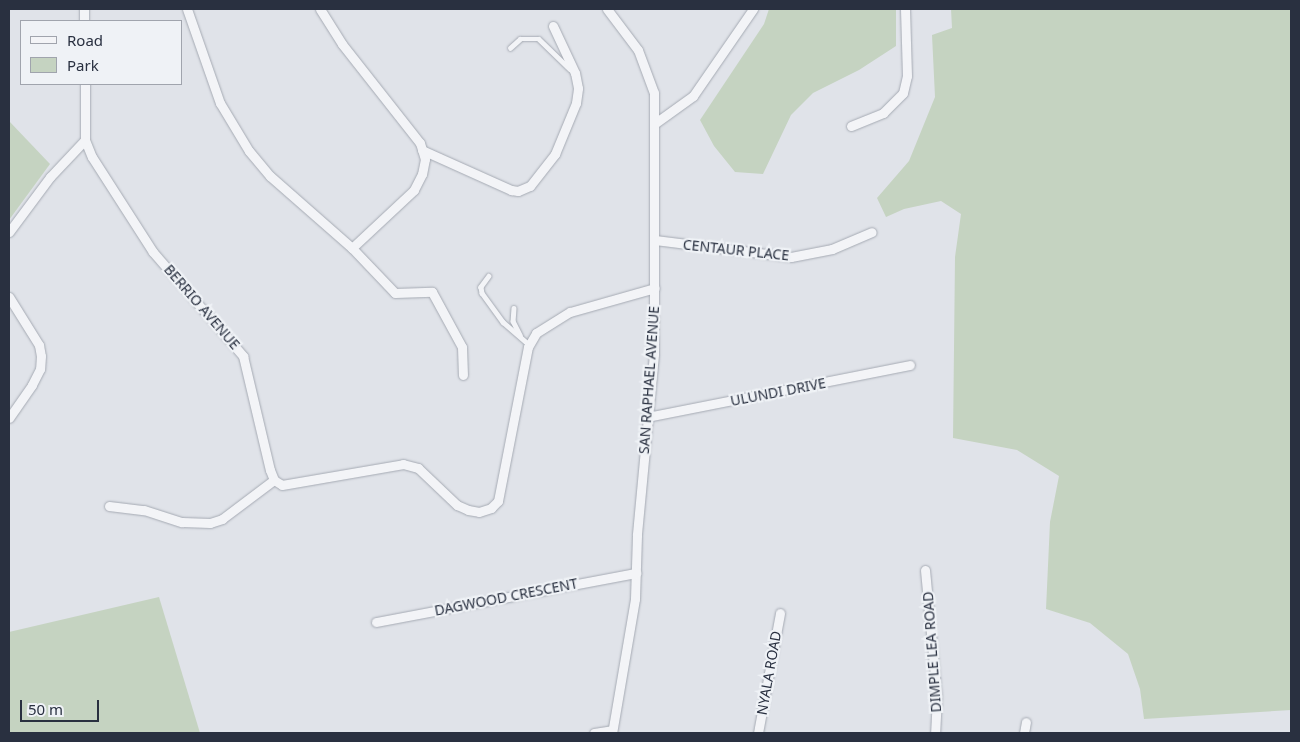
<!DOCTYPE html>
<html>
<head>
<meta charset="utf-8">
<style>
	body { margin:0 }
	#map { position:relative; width:1300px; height:742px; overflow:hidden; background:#e0e3e9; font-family:"Noto Sans",sans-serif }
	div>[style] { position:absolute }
	.green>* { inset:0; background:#c5d3c1 }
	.roads { filter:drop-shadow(0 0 1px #a5aab3) drop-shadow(0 0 1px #a5aab3) }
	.lane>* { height:4.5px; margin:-2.25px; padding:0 2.25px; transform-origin:2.25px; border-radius:2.25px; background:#f3f4f7 }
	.street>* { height:9px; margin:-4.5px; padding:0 4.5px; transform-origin:4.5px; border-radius:4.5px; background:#f3f4f7 }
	span { translate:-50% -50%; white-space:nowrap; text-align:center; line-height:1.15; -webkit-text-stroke:4.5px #eff2f6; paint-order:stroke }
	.street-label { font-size:14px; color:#293040 }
	.frame { position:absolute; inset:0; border:10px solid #293040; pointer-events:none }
	.legend { position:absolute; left:20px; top:20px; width:162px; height:65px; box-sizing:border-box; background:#eff2f6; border:1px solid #a0a4ad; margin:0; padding:6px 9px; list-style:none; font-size:15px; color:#293040 }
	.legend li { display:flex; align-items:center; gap:10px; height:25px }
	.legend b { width:25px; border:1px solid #a0a4ad }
	.scale { position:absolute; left:20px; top:700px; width:79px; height:22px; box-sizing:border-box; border:2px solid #293040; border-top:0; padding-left:6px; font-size:15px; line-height:18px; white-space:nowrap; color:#293040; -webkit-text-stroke:4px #eff2f6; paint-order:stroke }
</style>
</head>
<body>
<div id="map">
	<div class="green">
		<div style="clip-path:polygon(769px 9px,896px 9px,896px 46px,859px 70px,813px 93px,791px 115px,763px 174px,735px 172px,714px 146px,700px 120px,764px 24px)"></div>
		<div style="clip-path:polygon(951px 9px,1291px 9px,1291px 710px,1144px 719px,1140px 689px,1128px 654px,1090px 623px,1046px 609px,1050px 522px,1059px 476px,1017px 450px,953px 438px,955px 257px,961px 214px,941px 201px,904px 209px,886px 217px,877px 198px,909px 161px,935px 97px,932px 35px,952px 28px)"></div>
		<div style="clip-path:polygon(9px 121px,50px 164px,9px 220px)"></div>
		<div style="clip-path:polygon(159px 597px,200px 733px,9px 733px,9px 632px)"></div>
	</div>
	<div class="roads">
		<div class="lane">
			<div style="left:510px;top:48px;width:13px;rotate:-42deg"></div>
			<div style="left:520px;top:39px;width:19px"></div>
			<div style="left:539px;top:39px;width:43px;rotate:44.1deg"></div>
			<div style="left:489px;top:276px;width:14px;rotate:126deg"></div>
			<div style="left:481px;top:287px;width:6px;rotate:81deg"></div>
			<div style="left:482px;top:293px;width:36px;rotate:54deg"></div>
			<div style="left:503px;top:322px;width:35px;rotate:41deg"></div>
			<div style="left:514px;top:308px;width:13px;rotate:94deg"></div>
			<div style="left:513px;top:321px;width:16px;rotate:63deg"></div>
		</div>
		<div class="street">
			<div style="left:84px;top:9px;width:12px;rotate:90deg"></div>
			<div style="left:187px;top:9px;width:100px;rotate:70.7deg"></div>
			<div style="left:220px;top:103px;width:56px;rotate:58.9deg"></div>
			<div style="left:249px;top:151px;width:33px;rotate:50deg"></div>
			<div style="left:270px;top:176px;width:109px;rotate:41.3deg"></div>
			<div style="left:352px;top:248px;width:62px;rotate:46.3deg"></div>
			<div style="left:395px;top:293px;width:37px;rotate:-2deg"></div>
			<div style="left:432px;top:292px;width:63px;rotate:61.4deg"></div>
			<div style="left:462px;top:347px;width:28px;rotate:88deg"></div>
			<div style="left:320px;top:9px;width:41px;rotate:57.8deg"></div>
			<div style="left:342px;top:44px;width:126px;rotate:51.8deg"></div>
			<div style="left:420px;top:143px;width:17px;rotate:73deg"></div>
			<div style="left:425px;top:159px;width:15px;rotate:101deg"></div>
			<div style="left:422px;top:174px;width:18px;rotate:117deg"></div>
			<div style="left:414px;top:190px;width:85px;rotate:136.9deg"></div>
			<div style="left:607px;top:9px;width:51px;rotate:52.9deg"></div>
			<div style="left:638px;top:50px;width:46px;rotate:69.6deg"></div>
			<div style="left:654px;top:93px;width:261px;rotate:90deg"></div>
			<div style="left:654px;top:354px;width:182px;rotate:95.4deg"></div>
			<div style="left:637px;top:535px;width:64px;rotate:91.8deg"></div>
			<div style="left:635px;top:599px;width:136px;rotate:99.7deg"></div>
			<div style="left:85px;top:84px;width:56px;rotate:90deg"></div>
			<div style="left:85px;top:140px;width:18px;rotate:68deg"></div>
			<div style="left:92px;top:157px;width:113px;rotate:57.3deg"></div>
			<div style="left:153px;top:252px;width:138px;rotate:49.1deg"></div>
			<div style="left:243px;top:356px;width:117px;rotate:76.7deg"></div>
			<div style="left:270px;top:470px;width:11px;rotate:68deg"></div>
			<div style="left:274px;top:480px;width:9px;rotate:32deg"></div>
			<div style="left:282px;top:485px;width:123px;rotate:-9.8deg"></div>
			<div style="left:403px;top:464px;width:16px;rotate:15deg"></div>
			<div style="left:418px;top:468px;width:54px;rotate:43.5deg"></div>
			<div style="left:457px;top:505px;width:12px;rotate:24deg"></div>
			<div style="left:468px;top:510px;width:11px;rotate:10deg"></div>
			<div style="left:479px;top:512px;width:13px;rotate:-18deg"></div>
			<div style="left:491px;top:508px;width:10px;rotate:-45deg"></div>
			<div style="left:498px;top:501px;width:157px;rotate:-79deg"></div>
			<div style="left:528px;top:347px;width:16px;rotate:-60deg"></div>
			<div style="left:536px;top:333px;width:40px;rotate:-32deg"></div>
			<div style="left:570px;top:312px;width:88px;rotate:-15.8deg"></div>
			<div style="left:654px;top:124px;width:48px;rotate:-35.7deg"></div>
			<div style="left:693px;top:96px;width:106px;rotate:-55.4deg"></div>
			<div style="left:851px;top:126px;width:35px;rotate:-22deg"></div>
			<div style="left:883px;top:113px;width:28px;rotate:-45deg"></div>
			<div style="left:903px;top:93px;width:17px;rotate:-77deg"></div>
			<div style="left:907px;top:76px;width:67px;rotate:-91.7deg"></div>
			<div style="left:422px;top:150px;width:98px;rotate:24.2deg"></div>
			<div style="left:511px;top:190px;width:7px;rotate:8deg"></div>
			<div style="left:518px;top:191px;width:13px;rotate:-23deg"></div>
			<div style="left:530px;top:186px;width:41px;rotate:-52deg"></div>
			<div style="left:555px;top:154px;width:55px;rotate:-67.6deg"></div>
			<div style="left:576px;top:103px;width:15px;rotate:-82deg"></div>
			<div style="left:578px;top:88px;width:15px;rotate:-101deg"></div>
			<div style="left:575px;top:73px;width:52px;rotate:-115.1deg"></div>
			<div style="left:9px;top:232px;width:69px;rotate:-53.3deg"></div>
			<div style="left:50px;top:177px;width:51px;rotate:-46.6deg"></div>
			<div style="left:655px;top:240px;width:137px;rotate:7.1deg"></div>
			<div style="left:791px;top:257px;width:42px;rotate:-11deg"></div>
			<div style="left:832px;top:249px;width:43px;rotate:-23deg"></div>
			<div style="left:9px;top:297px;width:57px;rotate:58deg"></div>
			<div style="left:39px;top:345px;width:11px;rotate:80deg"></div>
			<div style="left:41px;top:356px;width:13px;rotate:94deg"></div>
			<div style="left:40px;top:369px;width:18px;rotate:117deg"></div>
			<div style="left:32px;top:385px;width:40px;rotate:124.9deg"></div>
			<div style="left:647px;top:417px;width:268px;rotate:-11.2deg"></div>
			<div style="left:109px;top:506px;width:35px;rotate:7deg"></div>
			<div style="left:144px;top:510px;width:40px;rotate:18deg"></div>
			<div style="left:182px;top:522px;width:28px;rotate:2deg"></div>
			<div style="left:210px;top:523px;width:13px;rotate:-18deg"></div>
			<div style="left:222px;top:519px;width:65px;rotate:-36.9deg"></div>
			<div style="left:925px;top:570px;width:128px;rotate:84.6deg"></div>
			<div style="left:937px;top:697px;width:36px;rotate:93deg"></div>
			<div style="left:376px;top:622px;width:265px;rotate:-10.7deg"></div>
			<div style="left:594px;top:733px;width:18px;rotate:-9deg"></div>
			<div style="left:758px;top:733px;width:122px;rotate:-79.6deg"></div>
			<div style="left:1024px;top:733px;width:11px;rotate:-80deg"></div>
		</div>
	</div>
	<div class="street-label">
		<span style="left:736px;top:250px;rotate:6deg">CENTAUR PLACE</span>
		<span style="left:202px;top:307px;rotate:49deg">BERRIO AVENUE</span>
		<span style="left:649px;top:380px;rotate:-86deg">SAN RAPHAEL AVENUE</span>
		<span style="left:778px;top:392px;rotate:-11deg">ULUNDI DRIVE</span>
		<span style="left:506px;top:597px;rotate:-11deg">DAGWOOD CRESCENT</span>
		<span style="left:932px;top:652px;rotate:-94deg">DIMPLE LEA ROAD</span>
		<span style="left:769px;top:673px;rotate:-80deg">NYALA ROAD</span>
	</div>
	<div class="frame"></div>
	<ul class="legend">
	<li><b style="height:6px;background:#f3f4f7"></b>Road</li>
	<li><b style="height:14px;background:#c5d3c1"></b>Park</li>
	</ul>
	<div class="scale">50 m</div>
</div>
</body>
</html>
